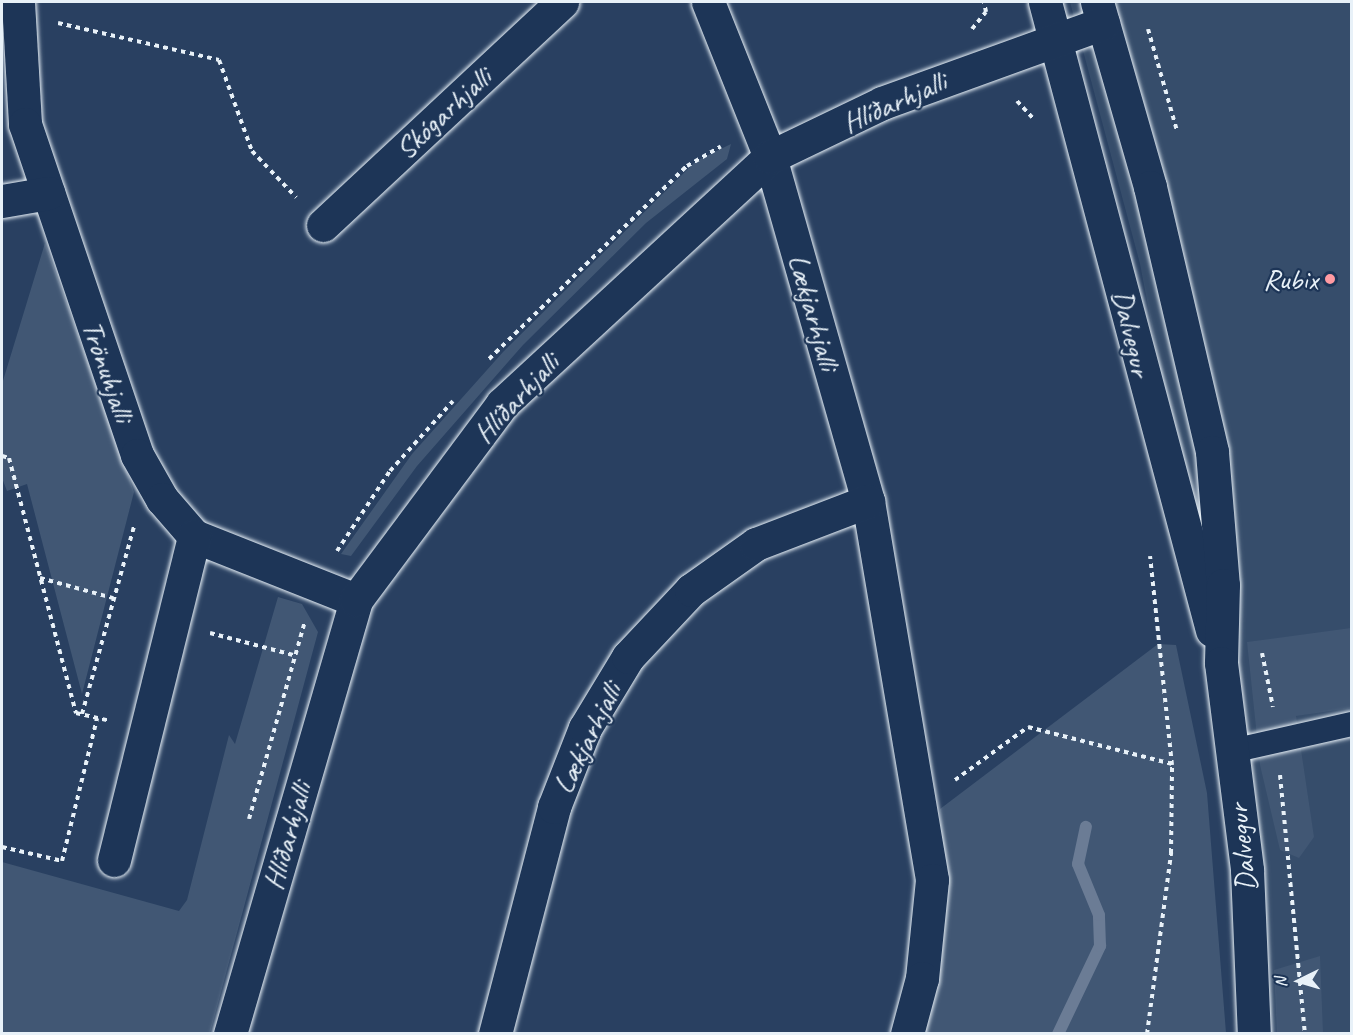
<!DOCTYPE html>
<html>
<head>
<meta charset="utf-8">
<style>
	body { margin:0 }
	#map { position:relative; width:1353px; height:1035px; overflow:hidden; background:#294061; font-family:Caveat,sans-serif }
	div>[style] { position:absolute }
	.built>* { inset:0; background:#364d6b }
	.green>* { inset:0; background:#415774 }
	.stream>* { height:12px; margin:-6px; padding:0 6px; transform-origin:6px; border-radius:6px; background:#6b7c95 }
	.path>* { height:4px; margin-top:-2px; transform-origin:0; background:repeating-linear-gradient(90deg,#e8f1f8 0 4.5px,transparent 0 9px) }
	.roads { filter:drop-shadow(0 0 2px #e8f1f8) drop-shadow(0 0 2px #e8f1f8) }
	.lane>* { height:24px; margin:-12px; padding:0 12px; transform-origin:12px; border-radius:12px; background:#1d3557 }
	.street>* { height:33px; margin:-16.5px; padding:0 16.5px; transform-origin:16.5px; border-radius:16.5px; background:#1d3557 }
	.secondary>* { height:33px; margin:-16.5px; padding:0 16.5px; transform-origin:16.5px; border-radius:16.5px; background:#1d3557 }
	.dots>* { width:16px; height:16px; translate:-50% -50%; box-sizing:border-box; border:3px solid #1d3557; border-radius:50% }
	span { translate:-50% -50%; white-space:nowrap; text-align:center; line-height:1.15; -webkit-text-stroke:4.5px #1d3557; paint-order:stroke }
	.street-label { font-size:30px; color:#e8f1f8 }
	.poi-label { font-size:30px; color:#e8f1f8 }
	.right { translate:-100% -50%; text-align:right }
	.frame { position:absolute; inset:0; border:3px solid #e8f1f8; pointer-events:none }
	.north { position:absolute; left:1269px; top:951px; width:60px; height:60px; -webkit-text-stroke:4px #1d3557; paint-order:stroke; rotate:265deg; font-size:16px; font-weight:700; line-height:24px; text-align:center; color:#e8f1f8 }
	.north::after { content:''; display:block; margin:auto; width:21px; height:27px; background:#e8f1f8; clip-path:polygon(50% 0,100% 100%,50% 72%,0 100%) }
</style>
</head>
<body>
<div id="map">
	<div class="built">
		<div style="clip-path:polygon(1070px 2px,1351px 2px,1351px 1033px,1246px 1033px,1238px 872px,1193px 540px,1140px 264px)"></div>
	</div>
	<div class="green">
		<div style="clip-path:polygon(731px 144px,727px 159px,646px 223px,523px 345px,417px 466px,351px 556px,341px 554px,412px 454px,503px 352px,696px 161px)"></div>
		<div style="clip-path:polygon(45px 243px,134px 492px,82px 694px,27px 484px,7px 491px,2px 478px,2px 384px)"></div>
		<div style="clip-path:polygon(278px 597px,302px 604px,318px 632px,210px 1033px,2px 1033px,2px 862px,179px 911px,187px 900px,229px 735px,235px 744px)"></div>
		<div style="clip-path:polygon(1351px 628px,1351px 708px,1296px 716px,1314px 837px,1299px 858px,1280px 850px,1260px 765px,1247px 642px)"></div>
		<div style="clip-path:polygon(1158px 644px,1176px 645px,1207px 793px,1226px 1033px,920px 1034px,943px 887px,940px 809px)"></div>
		<div style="clip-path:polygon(1320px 956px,1323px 1033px,1277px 1033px,1274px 970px)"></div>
	</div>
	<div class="stream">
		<div style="left:1058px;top:1034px;width:98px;rotate:-64.5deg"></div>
		<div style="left:1100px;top:946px;width:31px;rotate:-92deg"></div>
		<div style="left:1099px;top:915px;width:55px;rotate:-112.4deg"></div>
		<div style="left:1078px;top:864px;width:38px;rotate:-78deg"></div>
	</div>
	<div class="path">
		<div style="left:58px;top:23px;width:165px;rotate:12.9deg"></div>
		<div style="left:219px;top:60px;width:97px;rotate:70.1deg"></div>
		<div style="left:252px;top:151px;width:64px;rotate:46.3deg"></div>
		<div style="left:972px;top:29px;width:22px;rotate:-51deg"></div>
		<div style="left:986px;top:12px;width:10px;rotate:-101deg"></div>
		<div style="left:1148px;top:29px;width:106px;rotate:74.1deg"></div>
		<div style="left:1017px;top:101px;width:26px;rotate:47deg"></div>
		<div style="left:489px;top:359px;width:277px;rotate:-44.3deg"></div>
		<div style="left:687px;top:166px;width:39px;rotate:-30deg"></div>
		<div style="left:2px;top:456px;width:7px;rotate:16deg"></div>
		<div style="left:9px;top:458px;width:264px;rotate:75.3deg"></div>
		<div style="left:76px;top:713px;width:35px;rotate:13deg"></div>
		<div style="left:337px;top:551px;width:96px;rotate:-56.5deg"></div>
		<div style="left:390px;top:471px;width:94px;rotate:-48deg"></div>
		<div style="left:40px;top:578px;width:76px;rotate:15.3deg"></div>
		<div style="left:210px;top:633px;width:86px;rotate:14.8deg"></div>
		<div style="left:1262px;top:653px;width:55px;rotate:78.5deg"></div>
		<div style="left:82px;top:714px;width:194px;rotate:-74.5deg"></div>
		<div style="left:1280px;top:775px;width:260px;rotate:84.5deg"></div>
		<div style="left:955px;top:780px;width:90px;rotate:-36deg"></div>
		<div style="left:1028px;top:727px;width:149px;rotate:14.4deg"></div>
		<div style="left:249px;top:819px;width:206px;rotate:-74.2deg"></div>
		<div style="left:2px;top:847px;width:62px;rotate:13.1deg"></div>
		<div style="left:62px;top:861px;width:147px;rotate:-76.2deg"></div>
		<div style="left:1147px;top:1034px;width:183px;rotate:-82.4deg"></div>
		<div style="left:1171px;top:853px;width:88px;rotate:-89.3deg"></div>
		<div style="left:1172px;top:765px;width:210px;rotate:-96deg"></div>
	</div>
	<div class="roads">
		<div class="lane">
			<div style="left:1232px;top:751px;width:123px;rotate:-12.7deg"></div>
		</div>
		<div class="street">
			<div style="left:18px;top:2px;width:122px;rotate:86.7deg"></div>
			<div style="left:25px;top:124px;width:349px;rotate:71.3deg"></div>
			<div style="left:137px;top:455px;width:51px;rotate:60.4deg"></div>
			<div style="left:162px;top:499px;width:49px;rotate:49.1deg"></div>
			<div style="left:194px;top:536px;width:174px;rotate:21.6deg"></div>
			<div style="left:708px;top:2px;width:167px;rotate:68.2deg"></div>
			<div style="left:770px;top:157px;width:358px;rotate:74.1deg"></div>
			<div style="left:868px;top:501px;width:384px;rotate:80.4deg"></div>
			<div style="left:932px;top:880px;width:99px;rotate:95.8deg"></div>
			<div style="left:922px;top:978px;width:58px;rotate:105deg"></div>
			<div style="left:2px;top:201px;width:47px;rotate:-9.9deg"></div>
			<div style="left:323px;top:225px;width:327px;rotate:-43deg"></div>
			<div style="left:114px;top:860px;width:334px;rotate:-76.1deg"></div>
			<div style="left:495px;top:1034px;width:235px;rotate:-75.4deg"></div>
			<div style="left:554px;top:807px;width:85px;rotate:-68.6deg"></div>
			<div style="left:585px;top:728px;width:83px;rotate:-58.8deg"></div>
			<div style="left:628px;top:657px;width:92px;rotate:-46.8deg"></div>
			<div style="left:691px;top:590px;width:80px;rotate:-35.3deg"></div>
			<div style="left:756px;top:544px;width:120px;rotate:-21deg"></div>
		</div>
		<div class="secondary">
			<div style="left:1045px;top:2px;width:650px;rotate:75.11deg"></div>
			<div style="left:1097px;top:2px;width:192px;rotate:74deg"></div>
			<div style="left:1150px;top:187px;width:272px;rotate:76.8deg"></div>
			<div style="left:1212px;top:452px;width:133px;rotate:85.3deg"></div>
			<div style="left:1223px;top:585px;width:78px;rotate:91.5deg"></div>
			<div style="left:1221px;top:663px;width:209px;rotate:82.8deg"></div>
			<div style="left:1247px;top:870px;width:164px;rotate:87.6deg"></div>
			<div style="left:230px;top:1034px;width:452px;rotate:-73.8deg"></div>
			<div style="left:356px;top:600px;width:244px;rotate:-53.3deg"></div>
			<div style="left:502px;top:404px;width:364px;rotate:-42.7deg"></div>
			<div style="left:770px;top:157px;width:124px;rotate:-25.7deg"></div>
			<div style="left:882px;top:103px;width:235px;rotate:-19.9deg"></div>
		</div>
	</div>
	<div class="dots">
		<div style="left:1330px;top:279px;background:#ff9aa2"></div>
	</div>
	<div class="street-label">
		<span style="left:894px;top:102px;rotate:-24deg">Hlíðarhjalli</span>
		<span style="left:443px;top:113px;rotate:-43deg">Skógarhjalli</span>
		<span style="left:814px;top:312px;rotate:74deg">Lækjarhjalli</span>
		<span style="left:1132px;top:333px;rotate:77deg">Dalvegur</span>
		<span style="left:108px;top:371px;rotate:71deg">Trönuhjalli</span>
		<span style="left:516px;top:398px;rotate:-47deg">Hlíðarhjalli</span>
		<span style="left:587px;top:738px;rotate:-64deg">Lækjarhjalli</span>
		<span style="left:287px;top:836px;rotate:-74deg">Hlíðarhjalli</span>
		<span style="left:1242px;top:848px;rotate:-96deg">Dalvegur</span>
	</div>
	<div class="poi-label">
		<span class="right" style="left:1318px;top:279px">Rubix</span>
	</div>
	<div class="frame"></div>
	<div class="north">N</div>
</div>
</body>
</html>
